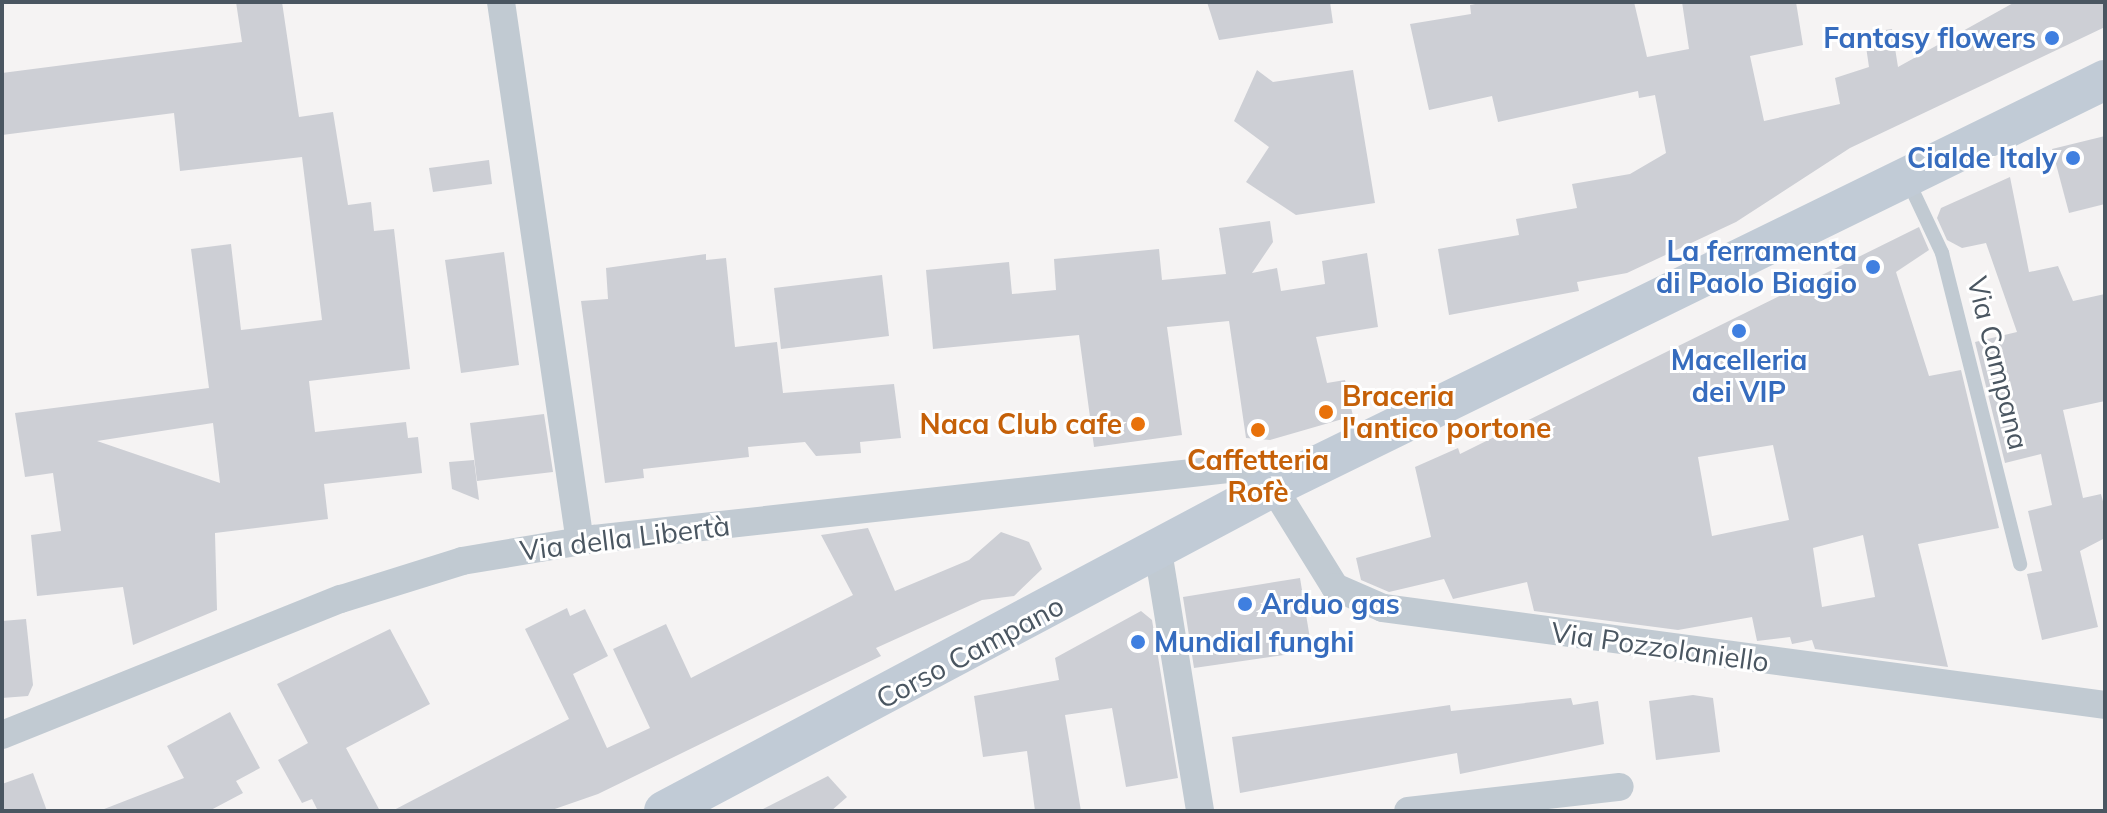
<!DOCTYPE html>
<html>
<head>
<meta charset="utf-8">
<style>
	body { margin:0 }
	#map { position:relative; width:2107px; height:813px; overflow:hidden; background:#f5f3f3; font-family:Mulish,sans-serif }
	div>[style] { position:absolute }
	.building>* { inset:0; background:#cdcfd5 }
	.service>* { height:14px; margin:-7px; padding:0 7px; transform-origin:7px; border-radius:7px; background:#c1cad2 }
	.minor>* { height:28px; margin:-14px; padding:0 14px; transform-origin:14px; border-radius:14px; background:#c1cad2 }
	.secondary>* { height:40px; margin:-20px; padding:0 20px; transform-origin:20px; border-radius:20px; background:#c1cbd6 }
	.dots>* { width:22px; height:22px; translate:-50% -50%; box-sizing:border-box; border:4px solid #fff; border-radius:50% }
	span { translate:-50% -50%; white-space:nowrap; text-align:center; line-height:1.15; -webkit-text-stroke:6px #fff; paint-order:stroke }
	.shop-label { font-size:28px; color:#366cbe; font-weight:700 }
	.right { translate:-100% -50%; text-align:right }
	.left { translate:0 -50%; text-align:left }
	.street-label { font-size:28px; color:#4a5661 }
	.food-label { font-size:28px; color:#c56008; font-weight:700 }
	.frame { position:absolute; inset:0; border:4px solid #4a5661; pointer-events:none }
</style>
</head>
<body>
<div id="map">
	<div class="building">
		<div style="clip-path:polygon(evenodd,236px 2px,282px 2px,299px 117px,333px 112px,348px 205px,371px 202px,374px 231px,394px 229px,410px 369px,309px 381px,315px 432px,406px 422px,408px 438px,418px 437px,422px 473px,324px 484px,328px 519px,215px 533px,217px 610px,133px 645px,123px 587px,37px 596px,31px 535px,61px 531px,53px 473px,25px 477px,15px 413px,209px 388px,191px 249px,231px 244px,241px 330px,322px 320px,302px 157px,180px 171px,174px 113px,2px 135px,2px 73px,242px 42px,236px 2px,213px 423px,220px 483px,97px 441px,213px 423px)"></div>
		<div style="clip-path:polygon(1207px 2px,1330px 2px,1333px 23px,1219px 40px)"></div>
		<div style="clip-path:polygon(1486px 2px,1634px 2px,1647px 57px,1689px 49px,1682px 2px,1796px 2px,1803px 45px,1750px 56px,1764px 121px,1840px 104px,1835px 78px,1869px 67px,1864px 33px,1892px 29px,1898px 67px,2015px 2px,2105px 2px,2105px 27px,1850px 148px,1736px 222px,1627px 273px,1577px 282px,1579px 291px,1449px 315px,1438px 249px,1519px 235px,1516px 219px,1577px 208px,1572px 184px,1630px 174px,1666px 153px,1655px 95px,1639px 98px,1638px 91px,1498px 122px,1492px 96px,1429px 110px,1410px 24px,1471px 14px,1470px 5px)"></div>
		<div style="clip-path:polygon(1257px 70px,1273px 82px,1353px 70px,1375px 203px,1296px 215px,1246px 182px,1269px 147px,1234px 121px)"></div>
		<div style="clip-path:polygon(2105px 136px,2105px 204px,2069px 213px,2052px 149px)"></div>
		<div style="clip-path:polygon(489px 160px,492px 184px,433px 192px,429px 168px)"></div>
		<div style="clip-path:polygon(2010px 177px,2029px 272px,2058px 266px,2073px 301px,2105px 294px,2105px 401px,2063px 410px,2083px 498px,2101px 494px,2105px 509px,2105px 538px,2080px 551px,2098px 627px,2042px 640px,2027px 574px,2042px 571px,2028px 511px,2052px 505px,2041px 454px,2005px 463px,1975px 342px,2017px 332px,1986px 243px,1962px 248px,1947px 240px,1937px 218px,1941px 208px)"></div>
		<div style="clip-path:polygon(1270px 221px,1273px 242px,1252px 273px,1277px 268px,1281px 291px,1325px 284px,1322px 261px,1367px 253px,1378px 327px,1316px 337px,1327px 383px,1345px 380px,1353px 416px,1270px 440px,1246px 438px,1229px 321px,1167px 327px,1182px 435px,1094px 447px,1079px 335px,933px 349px,926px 270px,1009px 262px,1012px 294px,1056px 290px,1054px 259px,1159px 249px,1162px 280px,1226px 274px,1219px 228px)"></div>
		<div style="clip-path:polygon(evenodd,1919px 227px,1929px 250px,1896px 272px,1929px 376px,1961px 370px,1999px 528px,1918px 544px,1948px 667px,1815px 649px,1812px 640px,1792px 644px,1790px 637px,1757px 641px,1752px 617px,1678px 630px,1534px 611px,1527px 582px,1453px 599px,1444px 579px,1389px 592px,1361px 580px,1356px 558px,1431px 537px,1415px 467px,1458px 448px,1460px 454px,1919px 227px,1773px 445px,1789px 520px,1712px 536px,1698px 457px,1773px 445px,1919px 227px,1863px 535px,1875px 597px,1822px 607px,1813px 548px,1863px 535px)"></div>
		<div style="clip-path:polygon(504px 252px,519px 365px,461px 373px,445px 260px)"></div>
		<div style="clip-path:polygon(706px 254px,706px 260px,726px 258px,735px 347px,777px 342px,783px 393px,894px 384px,901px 438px,860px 442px,861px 453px,816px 456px,805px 442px,748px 447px,749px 457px,643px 469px,644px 478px,605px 483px,581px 301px,608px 299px,606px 268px)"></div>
		<div style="clip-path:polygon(882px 275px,889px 336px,781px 349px,774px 288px)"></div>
		<div style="clip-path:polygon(544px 414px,553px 472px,477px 481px,470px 423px)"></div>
		<div style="clip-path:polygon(474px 460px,479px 500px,452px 489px,449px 462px)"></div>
		<div style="clip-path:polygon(868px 528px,895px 591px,969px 560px,1001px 532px,1029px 542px,1042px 569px,1014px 596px,982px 600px,876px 648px,881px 656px,598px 794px,549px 811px,392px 811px,569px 719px,525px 629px,567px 608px,570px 616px,585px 609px,608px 656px,573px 674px,607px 748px,650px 728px,613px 649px,666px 624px,691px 678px,853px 595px,821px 535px)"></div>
		<div style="clip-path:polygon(1300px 578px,1312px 651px,1194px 668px,1183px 597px)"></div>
		<div style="clip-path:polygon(1141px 611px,1152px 620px,1178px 778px,1126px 787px,1112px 708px,1065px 715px,1081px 811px,1035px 811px,1027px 751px,983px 757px,974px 696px,1059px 680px,1055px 658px)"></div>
		<div style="clip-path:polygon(26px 619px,33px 685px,28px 696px,2px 698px,2px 621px)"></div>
		<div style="clip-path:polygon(390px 629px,430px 704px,346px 748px,380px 811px,318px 811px,312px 799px,302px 803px,278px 760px,308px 743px,277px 684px)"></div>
		<div style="clip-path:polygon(1693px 695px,1713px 698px,1720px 752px,1656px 760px,1649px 701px)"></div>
		<div style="clip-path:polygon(1571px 698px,1573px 705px,1598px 701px,1604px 744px,1460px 774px,1457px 753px,1240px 793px,1232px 737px,1450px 705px,1451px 711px)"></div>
		<div style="clip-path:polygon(230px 712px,260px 768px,236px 781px,243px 793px,209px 811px,99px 811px,184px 778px,167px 746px)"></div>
		<div style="clip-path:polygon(33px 773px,47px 811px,2px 811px,2px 784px)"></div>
		<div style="clip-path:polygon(828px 776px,847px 797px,831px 811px,759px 811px)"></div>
	</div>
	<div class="service">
		<div style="left:1908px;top:181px;width:80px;rotate:64.7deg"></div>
		<div style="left:1942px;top:253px;width:321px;rotate:75.9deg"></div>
	</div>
	<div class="minor">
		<div style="left:501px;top:2px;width:546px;rotate:81.68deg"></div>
		<div style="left:1158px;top:551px;width:263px;rotate:80.8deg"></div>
		<div style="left:2px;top:735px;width:365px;rotate:-21.9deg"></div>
		<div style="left:341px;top:599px;width:127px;rotate:-17.4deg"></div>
		<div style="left:462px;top:561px;width:134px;rotate:-9.5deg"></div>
		<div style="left:594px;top:539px;width:647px;rotate:-6.3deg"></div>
		<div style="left:1237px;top:468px;width:41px;rotate:27.8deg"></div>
		<div style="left:1273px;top:487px;width:118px;rotate:58.2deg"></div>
		<div style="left:1335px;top:587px;width:52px;rotate:23.6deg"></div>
		<div style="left:1383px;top:608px;width:728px;rotate:7.65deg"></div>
		<div style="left:1408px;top:811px;width:213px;rotate:-6.5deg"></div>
	</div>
	<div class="secondary">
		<div style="left:664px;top:811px;width:690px;rotate:-28.01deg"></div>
		<div style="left:1273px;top:487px;width:926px;rotate:-26.07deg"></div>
	</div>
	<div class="dots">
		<div style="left:2052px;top:38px;background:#3f7fe0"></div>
		<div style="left:2073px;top:158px;background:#3f7fe0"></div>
		<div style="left:1873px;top:267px;background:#3f7fe0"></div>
		<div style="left:1739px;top:331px;background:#3f7fe0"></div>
		<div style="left:1326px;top:412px;background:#e8710a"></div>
		<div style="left:1138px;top:424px;background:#e8710a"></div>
		<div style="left:1258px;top:430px;background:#e8710a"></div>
		<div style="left:1245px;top:604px;background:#3f7fe0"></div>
		<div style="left:1138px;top:642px;background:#3f7fe0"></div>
	</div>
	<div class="shop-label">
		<span class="right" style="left:2036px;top:38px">Fantasy flowers</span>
		<span class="right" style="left:2057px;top:158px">Cialde Italy</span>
		<span class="right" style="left:1857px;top:267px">La ferramenta<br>di Paolo Biagio</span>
		<span style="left:1739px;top:376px">Macelleria<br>dei VIP</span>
		<span class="left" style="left:1261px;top:604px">Arduo gas</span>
		<span class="left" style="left:1154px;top:642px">Mundial funghi</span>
	</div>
	<div class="street-label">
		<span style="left:1998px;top:363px;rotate:76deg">Via Campana</span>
		<span style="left:625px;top:538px;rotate:-7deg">Via della Libertà</span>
		<span style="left:1660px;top:647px;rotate:8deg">Via Pozzolaniello</span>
		<span style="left:970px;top:652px;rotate:-28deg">Corso Campano</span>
	</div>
	<div class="food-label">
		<span class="left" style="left:1342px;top:412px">Braceria<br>l'antico portone</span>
		<span class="right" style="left:1122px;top:424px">Naca Club cafe</span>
		<span style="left:1258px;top:476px">Caffetteria<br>Rofè</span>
	</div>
	<div class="frame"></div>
</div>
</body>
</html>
